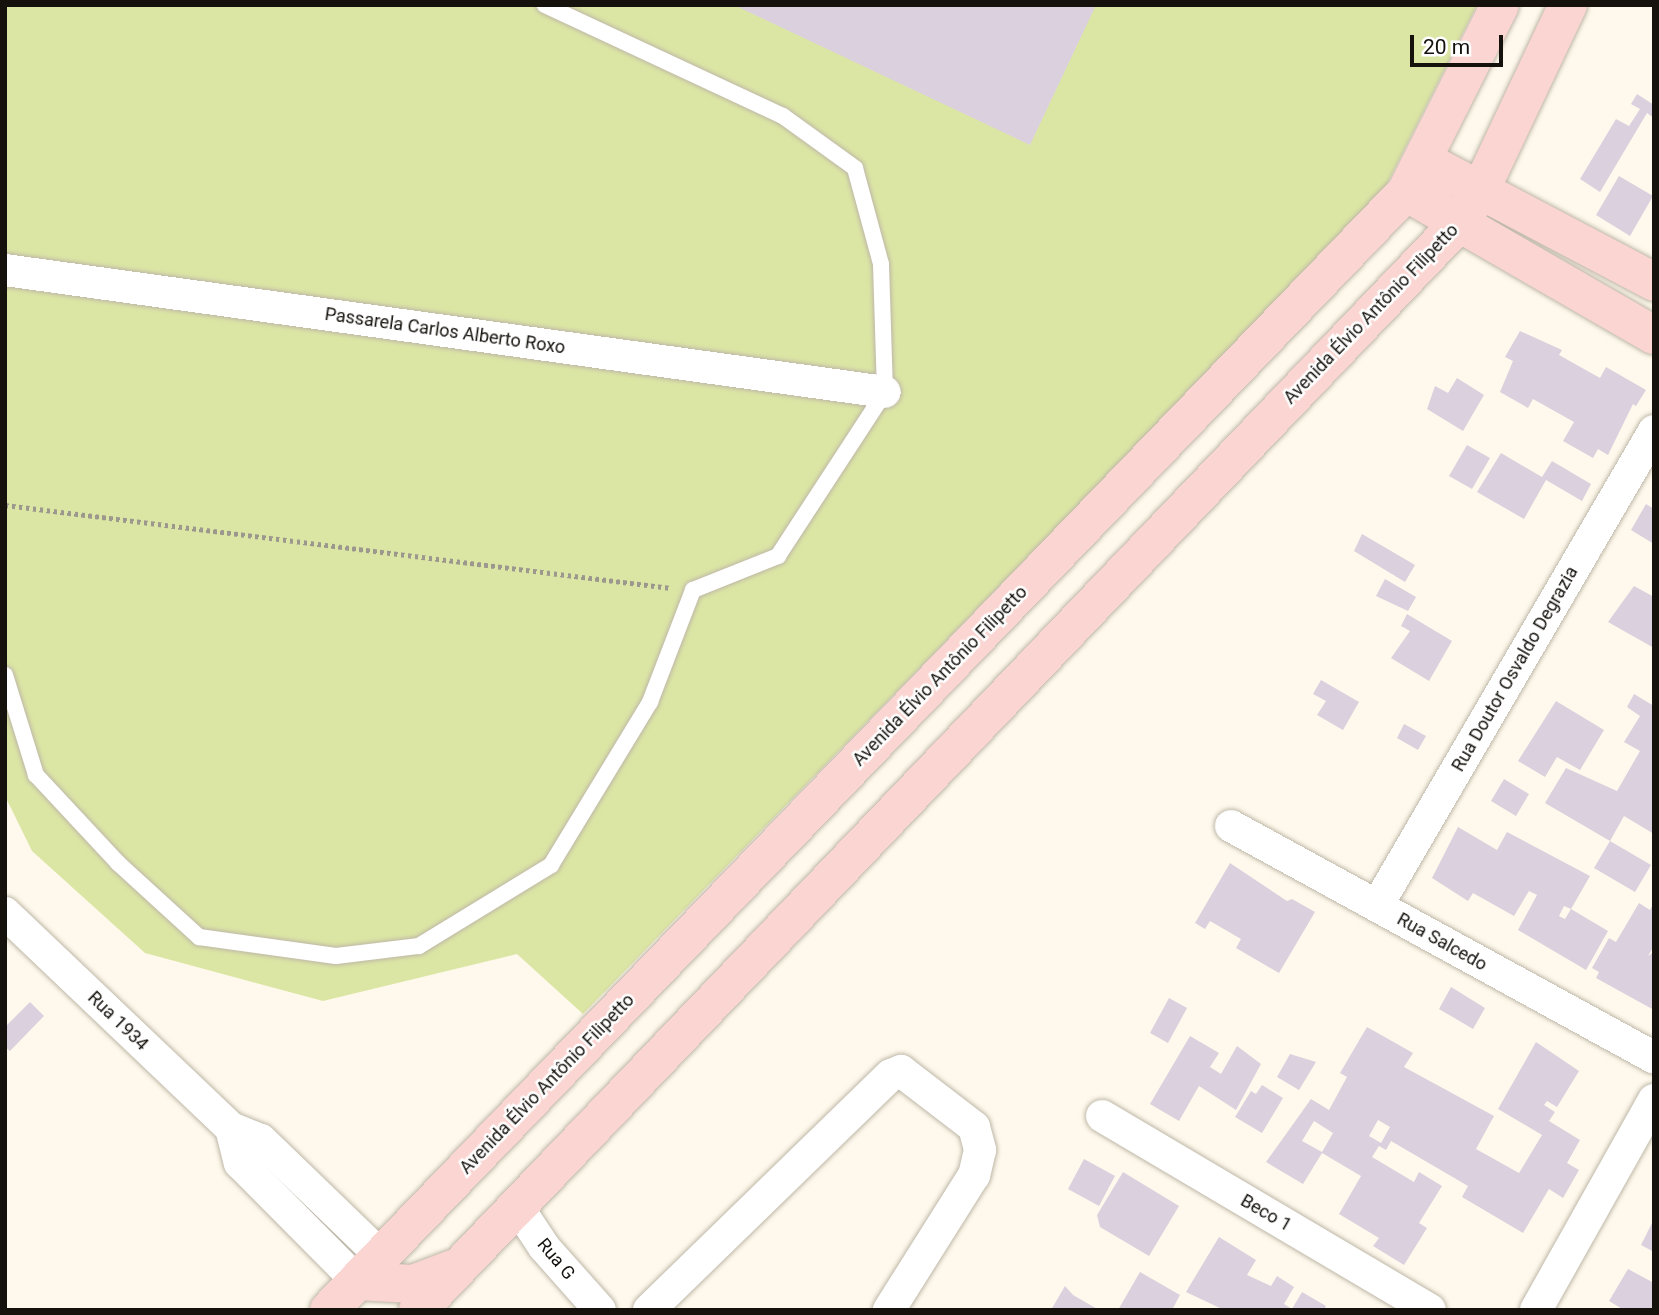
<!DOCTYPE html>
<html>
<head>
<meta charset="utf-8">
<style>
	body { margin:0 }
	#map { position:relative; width:1659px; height:1315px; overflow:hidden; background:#fef9ec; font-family:Roboto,sans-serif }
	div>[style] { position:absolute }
	.green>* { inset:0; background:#dce6a4 }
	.building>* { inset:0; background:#dbd0de }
	.path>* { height:4.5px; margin-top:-2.25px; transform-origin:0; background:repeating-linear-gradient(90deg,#9c988e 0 3.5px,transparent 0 7px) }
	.roads { filter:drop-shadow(0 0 2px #beb7a8) drop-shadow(0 0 2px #beb7a8) }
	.lane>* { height:16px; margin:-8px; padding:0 8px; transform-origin:8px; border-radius:8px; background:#fff }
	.street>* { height:32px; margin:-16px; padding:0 16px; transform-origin:16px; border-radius:16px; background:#fff }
	.secondary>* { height:38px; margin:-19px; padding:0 19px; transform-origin:19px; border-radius:19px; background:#fad5d1 }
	span { translate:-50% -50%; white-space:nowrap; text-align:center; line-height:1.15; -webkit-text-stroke:5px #fff; paint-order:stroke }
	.street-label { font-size:18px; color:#15120d }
	.frame { position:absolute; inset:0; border:7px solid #15120d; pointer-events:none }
	.scale { position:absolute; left:1410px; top:35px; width:93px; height:32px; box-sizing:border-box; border:4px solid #15120d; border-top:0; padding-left:9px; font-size:21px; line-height:24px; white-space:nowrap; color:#15120d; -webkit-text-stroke:5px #fff; paint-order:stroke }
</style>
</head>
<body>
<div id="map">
	<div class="green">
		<div style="clip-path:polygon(5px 5px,1477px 5px,1383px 192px,583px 1014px,517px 954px,323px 1001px,145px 953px,32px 851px,5px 796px)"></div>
	</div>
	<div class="building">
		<div style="clip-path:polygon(734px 5px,1096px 5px,1030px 145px)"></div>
		<div style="clip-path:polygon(1637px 94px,1654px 105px,1654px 118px,1647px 113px,1600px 192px,1580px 179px,1616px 119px,1629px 126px,1640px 109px,1631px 104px)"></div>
		<div style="clip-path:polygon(1619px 176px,1653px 196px,1630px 236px,1596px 215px)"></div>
		<div style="clip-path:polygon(1520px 331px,1562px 350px,1559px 355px,1600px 378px,1606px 367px,1646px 390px,1636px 406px,1633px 404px,1608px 455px,1598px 449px,1593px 458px,1563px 441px,1574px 422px,1533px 399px,1528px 408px,1500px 392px,1513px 361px,1505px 357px)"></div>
		<div style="clip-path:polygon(1457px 378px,1484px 395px,1463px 431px,1427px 409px,1435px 386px,1448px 393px)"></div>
		<div style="clip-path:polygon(1467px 445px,1490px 458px,1472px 489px,1449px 476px)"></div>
		<div style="clip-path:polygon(1501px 453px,1542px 477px,1552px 461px,1591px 484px,1582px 501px,1546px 480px,1524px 519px,1477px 492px)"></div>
		<div style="clip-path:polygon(1646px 504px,1654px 509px,1654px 544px,1631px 530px)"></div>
		<div style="clip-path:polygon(1362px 534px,1415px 565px,1405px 582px,1354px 551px)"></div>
		<div style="clip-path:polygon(1385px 579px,1416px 597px,1408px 611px,1376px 596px)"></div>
		<div style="clip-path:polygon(1634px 586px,1654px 597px,1654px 648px,1608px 622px)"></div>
		<div style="clip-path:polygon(1407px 614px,1452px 641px,1429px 681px,1391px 658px,1410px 631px,1401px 626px)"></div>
		<div style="clip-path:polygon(1321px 680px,1359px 702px,1343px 730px,1317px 715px,1326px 701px,1313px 694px)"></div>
		<div style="clip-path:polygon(1634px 694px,1654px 706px,1654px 834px,1624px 816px,1610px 841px,1545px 803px,1566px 768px,1617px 791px,1640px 751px,1624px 742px,1640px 716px,1627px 707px)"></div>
		<div style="clip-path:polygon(1556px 701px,1604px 730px,1580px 770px,1557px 757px,1545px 777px,1518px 761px)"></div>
		<div style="clip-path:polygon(1404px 724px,1426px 736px,1418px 750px,1397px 738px)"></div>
		<div style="clip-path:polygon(1504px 779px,1529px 794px,1516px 816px,1491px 801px)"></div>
		<div style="clip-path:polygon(1458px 827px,1497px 850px,1507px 832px,1590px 876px,1571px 909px,1564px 906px,1559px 916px,1565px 919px,1571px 909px,1608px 931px,1586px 970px,1518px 930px,1537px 895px,1529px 891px,1514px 916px,1473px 893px,1468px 901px,1432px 878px)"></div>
		<div style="clip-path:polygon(1610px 841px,1651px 865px,1635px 892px,1594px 868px)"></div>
		<div style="clip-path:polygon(1230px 863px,1287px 901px,1292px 899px,1315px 912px,1279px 973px,1236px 948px,1241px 939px,1210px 921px,1205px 929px,1195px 923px)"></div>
		<div style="clip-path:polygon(1639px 903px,1650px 910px,1654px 903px,1654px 946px,1648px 956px,1654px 952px,1654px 1010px,1596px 978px,1599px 972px,1592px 968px,1609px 938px,1616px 942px)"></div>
		<div style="clip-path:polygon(1451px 987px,1485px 1008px,1473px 1029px,1439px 1009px)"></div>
		<div style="clip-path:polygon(1169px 998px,1187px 1008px,1168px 1043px,1150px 1033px)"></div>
		<div style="clip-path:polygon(30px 1002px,44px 1016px,10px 1051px,5px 1047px,5px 1027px)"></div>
		<div style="clip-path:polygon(evenodd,1367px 1027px,1413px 1053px,1404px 1067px,1494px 1116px,1476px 1149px,1519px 1173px,1542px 1135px,1498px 1109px,1536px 1042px,1579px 1071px,1557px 1107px,1547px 1101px,1544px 1105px,1555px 1112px,1549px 1121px,1580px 1140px,1567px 1163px,1579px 1170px,1563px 1198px,1549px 1189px,1523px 1233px,1462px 1197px,1468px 1186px,1391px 1141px,1386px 1150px,1379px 1146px,1372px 1157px,1414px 1182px,1419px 1172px,1442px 1186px,1419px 1223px,1427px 1228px,1404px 1265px,1373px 1246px,1379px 1238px,1339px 1214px,1361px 1176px,1322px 1153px,1303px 1184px,1266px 1162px,1311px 1099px,1329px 1110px,1347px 1077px,1340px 1073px,1367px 1027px,1378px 1120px,1390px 1127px,1381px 1143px,1369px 1136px,1378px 1120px,1367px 1027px,1314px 1121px,1333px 1133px,1322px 1152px,1302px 1141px,1314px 1121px)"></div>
		<div style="clip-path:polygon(1190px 1036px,1219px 1053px,1210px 1067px,1221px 1074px,1237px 1046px,1261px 1064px,1236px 1110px,1199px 1086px,1179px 1121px,1150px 1104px)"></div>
		<div style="clip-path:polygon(1290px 1054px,1316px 1062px,1299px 1090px,1277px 1077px)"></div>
		<div style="clip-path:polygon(1262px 1085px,1283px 1098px,1262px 1133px,1235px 1117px,1251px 1091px,1256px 1094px)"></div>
		<div style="clip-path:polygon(1084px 1159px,1115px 1176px,1099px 1206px,1068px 1189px)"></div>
		<div style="clip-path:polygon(1123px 1172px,1179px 1206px,1149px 1256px,1100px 1227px,1097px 1215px)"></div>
		<div style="clip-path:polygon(1654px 1219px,1654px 1252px,1641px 1245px)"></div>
		<div style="clip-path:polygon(1219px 1237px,1256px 1260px,1247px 1275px,1271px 1286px,1277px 1276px,1294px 1287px,1284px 1304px,1292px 1309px,1302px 1292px,1326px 1306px,1324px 1310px,1224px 1310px,1186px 1292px)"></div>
		<div style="clip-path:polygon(1628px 1269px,1654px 1283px,1654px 1310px,1624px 1310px,1609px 1301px)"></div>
		<div style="clip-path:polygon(1140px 1272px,1180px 1295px,1172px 1310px,1118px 1310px)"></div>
		<div style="clip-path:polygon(1065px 1286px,1073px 1295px,1099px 1310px,1051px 1310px)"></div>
	</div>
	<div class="path">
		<div style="left:5px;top:505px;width:671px;rotate:7.1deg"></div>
	</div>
	<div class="roads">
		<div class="lane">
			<div style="left:5px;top:675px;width:105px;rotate:72.8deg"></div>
			<div style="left:36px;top:775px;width:120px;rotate:47deg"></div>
			<div style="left:118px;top:863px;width:110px;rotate:42.4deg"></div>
			<div style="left:199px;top:937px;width:138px;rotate:7.9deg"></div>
			<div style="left:336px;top:956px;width:84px;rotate:-6.9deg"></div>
			<div style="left:419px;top:946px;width:155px;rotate:-31.5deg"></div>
			<div style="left:551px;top:865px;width:191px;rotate:-58.7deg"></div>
			<div style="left:650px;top:702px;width:120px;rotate:-69deg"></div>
			<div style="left:693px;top:590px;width:92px;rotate:-21.8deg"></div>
			<div style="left:778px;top:556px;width:196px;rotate:-56.9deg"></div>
			<div style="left:885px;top:392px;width:128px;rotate:-91.8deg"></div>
			<div style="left:881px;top:264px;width:99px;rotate:-105.2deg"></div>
			<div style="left:855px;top:168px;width:89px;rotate:-144.2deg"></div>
			<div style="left:783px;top:116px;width:263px;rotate:-155deg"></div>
		</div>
		<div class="street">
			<div style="left:5px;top:270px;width:888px;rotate:7.89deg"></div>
			<div style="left:1231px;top:826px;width:482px;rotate:28.7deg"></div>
			<div style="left:1377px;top:906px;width:550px;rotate:-59.75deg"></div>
			<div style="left:5px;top:913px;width:312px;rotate:43.6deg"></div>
			<div style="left:231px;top:1128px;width:32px;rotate:22deg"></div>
			<div style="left:261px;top:1140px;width:167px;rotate:44deg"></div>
			<div style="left:1102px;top:1116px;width:381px;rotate:30.6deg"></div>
			<div style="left:231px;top:1128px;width:36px;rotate:76deg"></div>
			<div style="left:240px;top:1163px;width:166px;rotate:45.2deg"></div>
			<div style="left:517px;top:1206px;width:49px;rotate:56.6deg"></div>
			<div style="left:544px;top:1247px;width:84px;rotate:48.4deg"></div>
			<div style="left:649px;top:1310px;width:337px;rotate:-44.2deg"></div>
			<div style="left:891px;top:1075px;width:11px;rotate:-22deg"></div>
			<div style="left:901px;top:1071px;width:92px;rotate:37.5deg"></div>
			<div style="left:974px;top:1127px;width:24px;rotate:75deg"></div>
			<div style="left:980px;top:1150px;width:26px;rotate:103deg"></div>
			<div style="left:974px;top:1175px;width:160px;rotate:122.2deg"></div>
			<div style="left:1536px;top:1310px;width:241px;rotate:-60.7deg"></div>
		</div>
		<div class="secondary">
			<div style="left:1423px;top:160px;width:261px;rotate:27.8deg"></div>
			<div style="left:1406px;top:192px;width:286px;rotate:30deg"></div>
			<div style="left:357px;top:1281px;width:56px;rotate:3.1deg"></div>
			<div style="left:413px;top:1284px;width:43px;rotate:-20.6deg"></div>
			<div style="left:329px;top:1310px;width:1552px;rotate:-46.07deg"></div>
			<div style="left:1406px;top:192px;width:209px;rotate:-63.3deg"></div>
			<div style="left:418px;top:1310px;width:1506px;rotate:-46.24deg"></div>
			<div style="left:1460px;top:222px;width:37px;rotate:-57deg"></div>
			<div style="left:1480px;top:191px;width:206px;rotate:-64.7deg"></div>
		</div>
	</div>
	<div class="street-label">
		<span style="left:1371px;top:314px;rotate:-46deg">Avenida Élvio Antônio Filipetto</span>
		<span style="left:445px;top:331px;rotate:8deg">Passarela Carlos Alberto Roxo</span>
		<span style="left:1515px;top:669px;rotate:-60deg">Rua Doutor Osvaldo Degrazia</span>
		<span style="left:940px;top:676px;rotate:-46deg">Avenida Élvio Antônio Filipetto</span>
		<span style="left:1442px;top:942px;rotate:29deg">Rua Salcedo</span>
		<span style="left:118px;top:1021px;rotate:44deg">Rua 1934</span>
		<span style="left:547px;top:1084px;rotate:-46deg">Avenida Élvio Antônio Filipetto</span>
		<span style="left:1266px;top:1213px;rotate:30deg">Beco 1</span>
		<span style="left:556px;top:1259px;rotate:50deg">Rua G</span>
	</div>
	<div class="frame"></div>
	<div class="scale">20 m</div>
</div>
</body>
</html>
